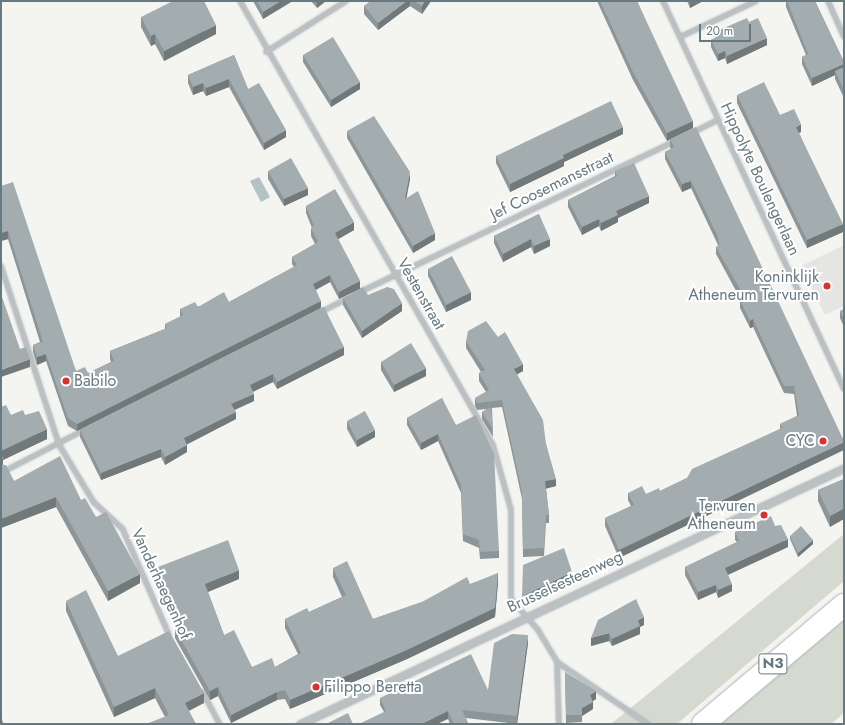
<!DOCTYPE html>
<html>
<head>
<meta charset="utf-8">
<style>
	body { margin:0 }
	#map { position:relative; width:845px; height:725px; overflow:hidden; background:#f4f4f1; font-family:Jost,sans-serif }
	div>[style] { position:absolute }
	.built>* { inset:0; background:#e5e5e4 }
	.green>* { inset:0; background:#d5d9d0 }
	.water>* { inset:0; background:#b3c2c4 }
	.roads { filter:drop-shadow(0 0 1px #adb4b6) drop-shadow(0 0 1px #adb4b6) }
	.pedestrian>* { height:3.5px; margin:-1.75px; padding:0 1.75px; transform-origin:1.75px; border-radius:1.75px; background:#bbc1c3 }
	.minor>* { height:4px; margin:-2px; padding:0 2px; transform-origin:2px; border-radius:2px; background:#bbc1c3 }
	.tertiary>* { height:7px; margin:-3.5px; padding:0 3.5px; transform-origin:3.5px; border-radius:3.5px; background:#bbc1c3 }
	.primary>* { height:22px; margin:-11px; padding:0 11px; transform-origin:11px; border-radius:11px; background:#fff }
	.wall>* { inset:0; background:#8c9597 }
	.shaded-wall>* { inset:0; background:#72797b }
	.building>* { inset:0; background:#a3adb0 }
	.dots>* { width:11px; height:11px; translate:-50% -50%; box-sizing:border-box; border:2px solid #fff; border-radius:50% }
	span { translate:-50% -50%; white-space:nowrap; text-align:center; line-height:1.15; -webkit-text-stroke:4px #fff; paint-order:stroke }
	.shield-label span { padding:1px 3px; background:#fff; border:1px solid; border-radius:3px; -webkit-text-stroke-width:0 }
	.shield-label { font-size:15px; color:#657a80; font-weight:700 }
	.street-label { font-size:16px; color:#657a80 }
	.poi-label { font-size:16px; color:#657a80 }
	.right { translate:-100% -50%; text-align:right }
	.left { translate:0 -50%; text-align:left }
	.frame { position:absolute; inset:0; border:2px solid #657a80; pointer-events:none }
	.scale { position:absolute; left:699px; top:24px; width:52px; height:18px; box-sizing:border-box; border:2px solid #657a80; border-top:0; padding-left:5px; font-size:12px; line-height:14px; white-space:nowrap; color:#657a80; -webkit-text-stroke:3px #fff; paint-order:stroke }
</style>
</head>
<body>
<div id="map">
	<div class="built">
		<div style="clip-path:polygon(844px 245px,844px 306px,825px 315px,801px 266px)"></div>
	</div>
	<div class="green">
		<div style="clip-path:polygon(844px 534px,844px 581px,677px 724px,611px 724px)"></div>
		<div style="clip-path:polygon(844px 620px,844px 713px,831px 724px,721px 724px)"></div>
	</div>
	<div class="water">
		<div style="clip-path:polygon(259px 177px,270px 197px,261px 202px,250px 181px)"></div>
	</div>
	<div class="roads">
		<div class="pedestrian">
			<div style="left:59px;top:444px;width:68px;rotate:58.9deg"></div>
			<div style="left:94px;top:502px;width:40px;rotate:43deg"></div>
			<div style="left:123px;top:529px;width:115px;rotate:66.3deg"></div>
			<div style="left:203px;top:692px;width:36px;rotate:62deg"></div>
		</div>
		<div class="minor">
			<div style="left:240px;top:1px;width:511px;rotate:60.32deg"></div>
			<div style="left:493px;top:445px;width:67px;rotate:74.5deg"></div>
			<div style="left:511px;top:510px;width:89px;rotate:90deg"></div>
			<div style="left:511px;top:599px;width:41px;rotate:48.9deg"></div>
			<div style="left:538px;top:630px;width:37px;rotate:59deg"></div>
			<div style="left:557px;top:662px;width:62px;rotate:88.2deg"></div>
			<div style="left:663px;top:1px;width:428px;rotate:65deg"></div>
			<div style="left:828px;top:1px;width:39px;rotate:66deg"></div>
			<div style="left:680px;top:37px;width:84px;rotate:-25.3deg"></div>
			<div style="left:266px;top:52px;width:95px;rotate:-32.5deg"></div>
			<div style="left:694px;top:132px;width:27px;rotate:-27deg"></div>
			<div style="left:1px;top:266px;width:187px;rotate:72deg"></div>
			<div style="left:360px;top:292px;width:349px;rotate:-25.6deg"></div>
			<div style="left:321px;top:312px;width:29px;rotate:-27deg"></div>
			<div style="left:1px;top:473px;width:93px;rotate:-27.4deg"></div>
			<div style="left:557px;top:662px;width:110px;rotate:34.3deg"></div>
		</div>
		<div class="tertiary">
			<div style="left:300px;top:724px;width:601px;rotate:-25.2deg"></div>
		</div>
		<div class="primary">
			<div style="left:703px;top:724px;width:185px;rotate:-40.2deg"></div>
		</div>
	</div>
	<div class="wall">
		<div style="clip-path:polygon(253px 1px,291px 1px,291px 2px,263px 19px)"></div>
		<div style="clip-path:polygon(311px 1px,326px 1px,317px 8px)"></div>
		<div style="clip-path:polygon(371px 1px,431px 1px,422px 14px,410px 6px,378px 30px,364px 14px,364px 6px)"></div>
		<div style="clip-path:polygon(597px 1px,637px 1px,693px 128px,667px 141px,633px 80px)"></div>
		<div style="clip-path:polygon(687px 1px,703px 1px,690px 8px)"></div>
		<div style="clip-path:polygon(786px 1px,815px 1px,844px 62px,844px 98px,835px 79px,835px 75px,812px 86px,802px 64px,802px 57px,806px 55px,786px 7px)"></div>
		<div style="clip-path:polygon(141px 17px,216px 34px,164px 61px,155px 44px,151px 46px,141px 27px)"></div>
		<div style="clip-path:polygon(749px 22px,767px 45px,727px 64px,725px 58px,718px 61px,711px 47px,711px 40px,717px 37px,717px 31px)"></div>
		<div style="clip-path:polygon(234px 55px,248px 89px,286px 137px,264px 150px,229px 87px,206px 96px,203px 91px,193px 95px,188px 83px,188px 75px)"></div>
		<div style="clip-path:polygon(303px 55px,360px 89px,331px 107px,303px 62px)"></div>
		<div style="clip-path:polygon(737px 95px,780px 115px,801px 132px,799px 133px,843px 232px,807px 248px,737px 103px)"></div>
		<div style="clip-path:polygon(347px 131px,410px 179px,406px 198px,435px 240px,413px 253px,347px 138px)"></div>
		<div style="clip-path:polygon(623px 134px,564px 162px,564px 166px,510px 192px,496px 163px,496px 156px)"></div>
		<div style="clip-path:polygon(670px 139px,844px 441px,619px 558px,605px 526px,605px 518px,631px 506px,628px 500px,628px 493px,646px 494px,660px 491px,687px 478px,780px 429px,780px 424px,797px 416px,794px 394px,784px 393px,753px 327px,750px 328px,740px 308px,740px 300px,741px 300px,716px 254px,716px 247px,718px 246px,718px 245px,691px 188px,682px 192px,665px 159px,665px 152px,671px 149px,670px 147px)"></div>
		<div style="clip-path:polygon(268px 171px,308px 195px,284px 206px,268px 179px)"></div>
		<div style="clip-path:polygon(615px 171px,649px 203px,618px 218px,618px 222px,601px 231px,599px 226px,582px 235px,568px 207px,568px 200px,615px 176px)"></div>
		<div style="clip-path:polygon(1px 186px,76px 371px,88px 373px,111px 362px,110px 359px,110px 351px,165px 329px,165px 324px,180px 317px,180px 309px,229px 302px,294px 267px,292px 264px,292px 257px,315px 244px,311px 236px,311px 228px,312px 228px,306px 213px,306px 206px,354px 230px,338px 239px,360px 281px,339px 299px,330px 282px,316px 290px,321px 308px,77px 431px,68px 426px,46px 361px,37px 365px,33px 352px,33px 345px,40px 342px,8px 239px,1px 241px)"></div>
		<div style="clip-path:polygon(539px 214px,550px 246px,534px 254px,531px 247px,503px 262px,494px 243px,494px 236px)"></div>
		<div style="clip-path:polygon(428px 269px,471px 300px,446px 312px,428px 276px)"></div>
		<div style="clip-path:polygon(368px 295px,402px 311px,362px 338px,343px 305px,343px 298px)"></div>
		<div style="clip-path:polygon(324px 307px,344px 355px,277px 389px,273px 382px,253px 392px,254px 401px,235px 410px,236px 419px,187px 444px,187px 452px,165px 465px,161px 457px,101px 480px,80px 437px,80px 430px)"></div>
		<div style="clip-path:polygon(844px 309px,844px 327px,840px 318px,840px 311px)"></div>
		<div style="clip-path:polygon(466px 341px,523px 371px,517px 374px,546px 444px,556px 486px,546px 488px,549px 515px,549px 523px,546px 523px,544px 556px,523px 557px,522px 499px,502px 407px,492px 408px,493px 437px,482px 419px,482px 412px,487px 409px,477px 410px,475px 406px,475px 398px,486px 392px,479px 381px,479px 373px,481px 372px,466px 348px)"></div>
		<div style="clip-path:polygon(381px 362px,426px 376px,394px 392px,381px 370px)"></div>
		<div style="clip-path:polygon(442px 398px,499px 551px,499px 558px,480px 559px,479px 548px,463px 541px,461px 493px,438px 441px,421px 450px,407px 425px,407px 418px)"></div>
		<div style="clip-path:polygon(1px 407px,11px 415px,47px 439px,3px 460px,3px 465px,14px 481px,81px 500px,96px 517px,140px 583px,108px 601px,56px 507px,1px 528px)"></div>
		<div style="clip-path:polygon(347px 421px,375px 437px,357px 447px,347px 429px)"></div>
		<div style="clip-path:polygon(844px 479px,830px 527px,818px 501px,818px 490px)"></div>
		<div style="clip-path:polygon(775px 526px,788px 547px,728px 575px,732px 591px,718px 598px,716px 592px,698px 600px,685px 575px,685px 567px,737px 542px,735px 540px,735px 532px)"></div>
		<div style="clip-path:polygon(790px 536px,813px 544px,798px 557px,790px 539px)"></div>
		<div style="clip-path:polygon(158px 567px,239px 579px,208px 592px,224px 635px,252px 667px,275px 667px,298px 654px,285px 628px,285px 619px,309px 612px,342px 597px,333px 577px,333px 568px,373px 619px,422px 602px,470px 584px,498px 582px,495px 617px,407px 659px,290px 709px,285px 699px,277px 700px,231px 723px,218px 696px,210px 700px,175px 638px,175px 629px,177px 628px,158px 576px)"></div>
		<div style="clip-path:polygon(66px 601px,118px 656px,204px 703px,165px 717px,155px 698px,114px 717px,66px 611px)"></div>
		<div style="clip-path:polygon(644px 625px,640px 627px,640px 634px,612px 646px,609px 641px,591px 646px,591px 638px)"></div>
		<div style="clip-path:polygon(528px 643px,517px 724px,466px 718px,468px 724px,450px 724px,448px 719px,384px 712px,380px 705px,380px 698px,488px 690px)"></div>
		<div style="clip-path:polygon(565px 672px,596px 699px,593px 701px,593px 709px,582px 716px,582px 722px,566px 723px)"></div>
	</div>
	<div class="shaded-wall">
		<div style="clip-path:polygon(281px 1px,291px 1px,291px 2px,263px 19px,263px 12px)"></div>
		<div style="clip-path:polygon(317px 1px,326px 1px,317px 8px)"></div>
		<div style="clip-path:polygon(407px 1px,410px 1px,410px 6px,378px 30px,378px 23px)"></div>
		<div style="clip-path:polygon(425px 1px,431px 1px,422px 14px,422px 6px)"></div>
		<div style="clip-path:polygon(690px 1px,703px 1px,690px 8px)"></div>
		<div style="clip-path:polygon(216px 25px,216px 34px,164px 61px,164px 51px)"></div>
		<div style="clip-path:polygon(155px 34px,155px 44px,151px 46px,151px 36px)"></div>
		<div style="clip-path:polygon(767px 38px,767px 45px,727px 64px,727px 56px)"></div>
		<div style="clip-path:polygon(725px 51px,725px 58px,718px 61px,718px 54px)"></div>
		<div style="clip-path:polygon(844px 64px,844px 71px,835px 71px,835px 75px,812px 86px,812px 78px)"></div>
		<div style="clip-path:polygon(229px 79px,229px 87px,206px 96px,206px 88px)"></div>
		<div style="clip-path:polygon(360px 82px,360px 89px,331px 107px,331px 100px)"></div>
		<div style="clip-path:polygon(203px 83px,203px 91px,193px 95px,193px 87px)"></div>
		<div style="clip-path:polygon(693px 121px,693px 128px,667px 141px,667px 133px)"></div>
		<div style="clip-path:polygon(801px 124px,801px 132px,796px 134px,796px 127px)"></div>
		<div style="clip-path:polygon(623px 127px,623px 134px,564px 162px,564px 166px,510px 192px,510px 184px,563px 155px)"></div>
		<div style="clip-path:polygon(286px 130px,286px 137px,264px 150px,264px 143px)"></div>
		<div style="clip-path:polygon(410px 172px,410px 179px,405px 206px,405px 199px)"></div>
		<div style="clip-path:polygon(691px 181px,691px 188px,682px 192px,682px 184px)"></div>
		<div style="clip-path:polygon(308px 188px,308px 195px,284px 206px,284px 199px)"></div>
		<div style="clip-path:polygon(649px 196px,649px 203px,618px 218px,618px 222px,601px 231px,601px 223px,616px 211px)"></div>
		<div style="clip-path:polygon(599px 219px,599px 226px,582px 235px,582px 227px)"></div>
		<div style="clip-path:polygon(354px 222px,354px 230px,335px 241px,335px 233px)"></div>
		<div style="clip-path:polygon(843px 224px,843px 232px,807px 248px,807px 240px)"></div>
		<div style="clip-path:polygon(8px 231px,8px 239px,1px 241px,1px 233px)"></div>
		<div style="clip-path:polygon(435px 233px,435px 240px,413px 253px,413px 246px)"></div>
		<div style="clip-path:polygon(531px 239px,531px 247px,503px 262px,503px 254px)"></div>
		<div style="clip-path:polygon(550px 239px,550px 246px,534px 254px,534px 246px)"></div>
		<div style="clip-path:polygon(330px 275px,330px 282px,313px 291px,313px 284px)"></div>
		<div style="clip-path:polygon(360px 281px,360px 289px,339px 299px,339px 292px)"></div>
		<div style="clip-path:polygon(471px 292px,471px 300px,446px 312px,446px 305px)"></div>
		<div style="clip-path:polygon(321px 301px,321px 308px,77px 431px,77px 424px)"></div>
		<div style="clip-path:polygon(402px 303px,402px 311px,362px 338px,362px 331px)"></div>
		<div style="clip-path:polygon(753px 319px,753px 327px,750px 328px,750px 321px)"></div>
		<div style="clip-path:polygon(344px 347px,344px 355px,277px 389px,277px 382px)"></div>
		<div style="clip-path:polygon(46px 354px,46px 361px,37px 365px,37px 357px)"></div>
		<div style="clip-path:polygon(30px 359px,30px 367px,1px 377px,1px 370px)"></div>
		<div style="clip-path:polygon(523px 364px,523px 371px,514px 376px,514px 369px)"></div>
		<div style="clip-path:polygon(426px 368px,426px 376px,394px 392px,394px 385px)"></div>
		<div style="clip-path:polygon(273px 374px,273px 382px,250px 393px,250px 385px)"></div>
		<div style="clip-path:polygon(254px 394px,254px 401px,231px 411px,231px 404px)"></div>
		<div style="clip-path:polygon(236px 412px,236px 419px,184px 446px,184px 438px)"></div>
		<div style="clip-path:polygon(47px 429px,47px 439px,3px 460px,3px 468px,1px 471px,1px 451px)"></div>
		<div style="clip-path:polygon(375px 430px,375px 437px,357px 447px,357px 440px)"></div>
		<div style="clip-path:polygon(438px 434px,438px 441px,421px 450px,421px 443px)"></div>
		<div style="clip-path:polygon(844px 442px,844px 450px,619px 558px,619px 550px)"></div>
		<div style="clip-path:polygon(187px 445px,187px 452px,165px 465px,165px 457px)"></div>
		<div style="clip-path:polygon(161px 449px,161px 457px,101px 480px,101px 473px)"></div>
		<div style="clip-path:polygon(556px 479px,556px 486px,545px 489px,545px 481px)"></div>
		<div style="clip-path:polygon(56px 497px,56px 507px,1px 528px,1px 519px)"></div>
		<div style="clip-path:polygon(844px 508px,844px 519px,830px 527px,830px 516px)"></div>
		<div style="clip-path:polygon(788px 539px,788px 547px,725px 576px,725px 568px)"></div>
		<div style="clip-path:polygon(813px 540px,813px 544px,798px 557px,798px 553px)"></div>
		<div style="clip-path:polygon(239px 570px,239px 579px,205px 593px,205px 584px)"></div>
		<div style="clip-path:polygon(572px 572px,572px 580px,522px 604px,522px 596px)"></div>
		<div style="clip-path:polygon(498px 573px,498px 582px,495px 617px,407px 659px,290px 709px,290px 700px)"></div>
		<div style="clip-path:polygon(140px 574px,140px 583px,108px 601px,108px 591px)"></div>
		<div style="clip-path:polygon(732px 584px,732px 591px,718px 598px,718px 590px)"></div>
		<div style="clip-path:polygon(716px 585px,716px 592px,698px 600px,698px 592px)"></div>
		<div style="clip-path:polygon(644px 617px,644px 625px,640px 627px,640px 634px,612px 646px,612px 639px,638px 620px)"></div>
		<div style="clip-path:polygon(609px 633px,609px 641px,591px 646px,591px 638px)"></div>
		<div style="clip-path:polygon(528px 635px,528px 643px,517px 724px,517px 716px)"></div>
		<div style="clip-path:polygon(218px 687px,218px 696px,210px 700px,210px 691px)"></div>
		<div style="clip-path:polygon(155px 688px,155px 698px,114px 717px,114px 707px)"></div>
		<div style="clip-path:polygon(596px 691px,596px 699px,590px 703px,590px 695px)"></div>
		<div style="clip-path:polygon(277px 692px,277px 700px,231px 723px,231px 715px)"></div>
		<div style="clip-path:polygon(204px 693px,204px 703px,185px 713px,185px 703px)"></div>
		<div style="clip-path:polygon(593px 702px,593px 709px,582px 716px,582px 708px)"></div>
		<div style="clip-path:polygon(448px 711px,448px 719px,437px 724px,421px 724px)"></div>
	</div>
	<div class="building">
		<div style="clip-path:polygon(173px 1px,204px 1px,216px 25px,164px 51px,155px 34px,151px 36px,141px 17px)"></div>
		<div style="clip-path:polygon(257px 1px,281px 1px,263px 12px)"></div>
		<div style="clip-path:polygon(371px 1px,407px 1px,378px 23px,364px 6px)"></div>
		<div style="clip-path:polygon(414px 1px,425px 1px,422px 6px)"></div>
		<div style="clip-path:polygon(600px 1px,637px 1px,693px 121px,667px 133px,633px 72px)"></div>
		<div style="clip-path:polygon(787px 1px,815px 1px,844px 62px,844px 64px,812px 78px,802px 57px,808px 54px)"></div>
		<div style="clip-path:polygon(747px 18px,749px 22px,758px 18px,767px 38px,727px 56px,725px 51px,718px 54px,711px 40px,718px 36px,717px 31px)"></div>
		<div style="clip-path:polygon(333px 37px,360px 82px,331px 100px,303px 55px)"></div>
		<div style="clip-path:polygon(234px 55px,248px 89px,259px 83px,286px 130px,264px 143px,229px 79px,206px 88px,203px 83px,193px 87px,188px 75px)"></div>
		<div style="clip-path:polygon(844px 67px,844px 90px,835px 71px)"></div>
		<div style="clip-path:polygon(764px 82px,780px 115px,794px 109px,801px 124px,796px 127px,843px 224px,807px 240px,737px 95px)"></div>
		<div style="clip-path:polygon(611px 101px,623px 127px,563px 155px,564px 158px,510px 184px,496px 156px)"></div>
		<div style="clip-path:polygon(374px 116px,410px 172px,405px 199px,418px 191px,435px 233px,413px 246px,347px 131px)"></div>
		<div style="clip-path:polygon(696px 127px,844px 441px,844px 442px,619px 550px,605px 518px,634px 505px,628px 493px,642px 486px,646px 494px,659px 488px,660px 491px,687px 478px,692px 469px,782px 428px,780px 424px,799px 415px,794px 386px,784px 386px,753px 319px,750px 321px,740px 300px,745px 298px,716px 247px,719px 245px,718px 237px,691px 181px,682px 184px,665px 152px,674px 147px,670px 139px)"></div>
		<div style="clip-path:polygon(291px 158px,308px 188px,284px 199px,268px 171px)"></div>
		<div style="clip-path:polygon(634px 163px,649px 196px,616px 211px,618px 215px,601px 223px,599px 219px,582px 227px,568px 200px,617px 176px,615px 171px)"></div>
		<div style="clip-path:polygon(13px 182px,76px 371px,85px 367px,88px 373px,114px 361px,110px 351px,167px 328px,165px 324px,183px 315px,180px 309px,195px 302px,198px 307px,224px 292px,229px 302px,297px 265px,292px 257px,318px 242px,311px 228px,314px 226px,306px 206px,335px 189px,354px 222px,335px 233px,360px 281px,339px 292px,330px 275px,313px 284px,321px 301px,77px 424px,68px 418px,46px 354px,37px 357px,33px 345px,43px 342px,8px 231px,1px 233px,1px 186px)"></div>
		<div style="clip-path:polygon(539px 214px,550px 239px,534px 246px,531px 239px,503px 254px,494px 236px)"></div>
		<div style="clip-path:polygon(452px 256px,471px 292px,446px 305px,428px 269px)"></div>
		<div style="clip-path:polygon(363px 287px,368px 295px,387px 287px,394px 289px,402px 303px,362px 331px,343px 298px)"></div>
		<div style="clip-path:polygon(1px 294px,20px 349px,26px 347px,30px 359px,1px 370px)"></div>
		<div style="clip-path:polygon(324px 307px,344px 347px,277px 382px,273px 374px,250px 385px,254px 394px,231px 404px,236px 412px,184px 438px,187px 445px,165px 457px,161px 449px,101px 473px,80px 430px)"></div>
		<div style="clip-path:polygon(844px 309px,844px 319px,840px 311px)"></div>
		<div style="clip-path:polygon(486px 321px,498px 337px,505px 332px,523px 364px,514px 369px,543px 420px,546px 444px,556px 479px,545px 481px,549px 515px,546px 515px,544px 548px,523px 549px,522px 492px,502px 400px,477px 403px,475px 398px,489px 390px,479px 373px,485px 370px,466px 341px,468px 331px)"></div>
		<div style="clip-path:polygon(411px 343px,426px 368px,394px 385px,381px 362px)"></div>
		<div style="clip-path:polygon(442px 398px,456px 425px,476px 415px,494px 454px,499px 551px,480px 552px,479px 540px,463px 534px,461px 485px,438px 434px,421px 443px,407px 418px)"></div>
		<div style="clip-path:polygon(6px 405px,11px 415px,23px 410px,25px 415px,39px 411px,47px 429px,1px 451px,1px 407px)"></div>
		<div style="clip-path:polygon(491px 407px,493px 430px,482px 412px)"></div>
		<div style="clip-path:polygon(365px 411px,375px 430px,357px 440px,347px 421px)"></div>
		<div style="clip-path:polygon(1px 454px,3px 458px,1px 461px)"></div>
		<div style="clip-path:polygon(60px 456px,81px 500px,85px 498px,96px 517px,106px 512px,140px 574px,108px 591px,56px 497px,1px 519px,1px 465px,6px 465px,14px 481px)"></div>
		<div style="clip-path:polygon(844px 479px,844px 508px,830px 516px,818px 490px)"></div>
		<div style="clip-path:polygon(771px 516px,775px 526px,781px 525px,788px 539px,725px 568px,732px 584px,718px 590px,716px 585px,698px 592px,685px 567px,739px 541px,735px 532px)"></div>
		<div style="clip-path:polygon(801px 526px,813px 540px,798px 553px,790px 536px)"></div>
		<div style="clip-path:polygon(228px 540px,239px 570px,205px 584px,224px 635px,234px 630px,252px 667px,272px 658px,275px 667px,301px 653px,285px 619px,307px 608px,309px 612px,346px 595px,333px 568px,347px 561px,373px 619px,422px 602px,467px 577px,470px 584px,498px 573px,495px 608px,407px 650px,290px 700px,285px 690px,277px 692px,231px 715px,218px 687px,210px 691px,175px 629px,180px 627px,158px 567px)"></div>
		<div style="clip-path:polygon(564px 548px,572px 572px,522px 596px,523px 565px)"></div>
		<div style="clip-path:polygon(86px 590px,118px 656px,169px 631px,204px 693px,185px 703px,196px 724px,146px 724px,169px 715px,155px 688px,114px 707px,66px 601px)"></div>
		<div style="clip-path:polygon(636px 599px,644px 617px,638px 620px,640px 626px,612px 639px,609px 633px,591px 638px,598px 620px)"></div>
		<div style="clip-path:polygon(512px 634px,528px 635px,517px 716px,462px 710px,468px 723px,466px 724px,454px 724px,448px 711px,421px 724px,359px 724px,386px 711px,380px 698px,471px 654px,488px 690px,494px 643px)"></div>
		<div style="clip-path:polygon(565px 672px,596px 691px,590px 695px,593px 702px,582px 708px,582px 715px,566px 715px)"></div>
		<div style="clip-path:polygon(348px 713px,353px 724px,326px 724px)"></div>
		<div style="clip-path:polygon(1px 717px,4px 724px,1px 724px)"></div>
	</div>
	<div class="dots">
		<div style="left:827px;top:286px;background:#d8322d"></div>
		<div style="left:66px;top:381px;background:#d8322d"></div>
		<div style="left:823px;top:441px;background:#d8322d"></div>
		<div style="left:764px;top:515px;background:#d8322d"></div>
		<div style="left:316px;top:687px;background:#d8322d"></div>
	</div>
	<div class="shield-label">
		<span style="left:773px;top:664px">N3</span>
	</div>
	<div class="street-label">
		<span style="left:760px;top:179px;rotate:65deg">Hippolyte Boulengerlaan</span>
		<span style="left:552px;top:186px;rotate:-26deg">Jef Coosemansstraat</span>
		<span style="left:421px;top:294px;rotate:60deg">Vestenstraat</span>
		<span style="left:565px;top:582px;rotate:-25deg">Brusselsesteenweg</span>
		<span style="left:161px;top:584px;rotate:65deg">Vanderhaegenhof</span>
	</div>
	<div class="poi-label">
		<span class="right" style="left:819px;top:286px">Koninklijk<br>Atheneum Tervuren</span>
		<span class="left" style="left:74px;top:381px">Babilo</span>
		<span class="right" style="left:815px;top:441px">CYC</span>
		<span class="right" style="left:756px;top:515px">Tervuren<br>Atheneum</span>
		<span class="left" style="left:324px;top:687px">Filippo Beretta</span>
	</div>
	<div class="frame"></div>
	<div class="scale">20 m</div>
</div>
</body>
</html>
